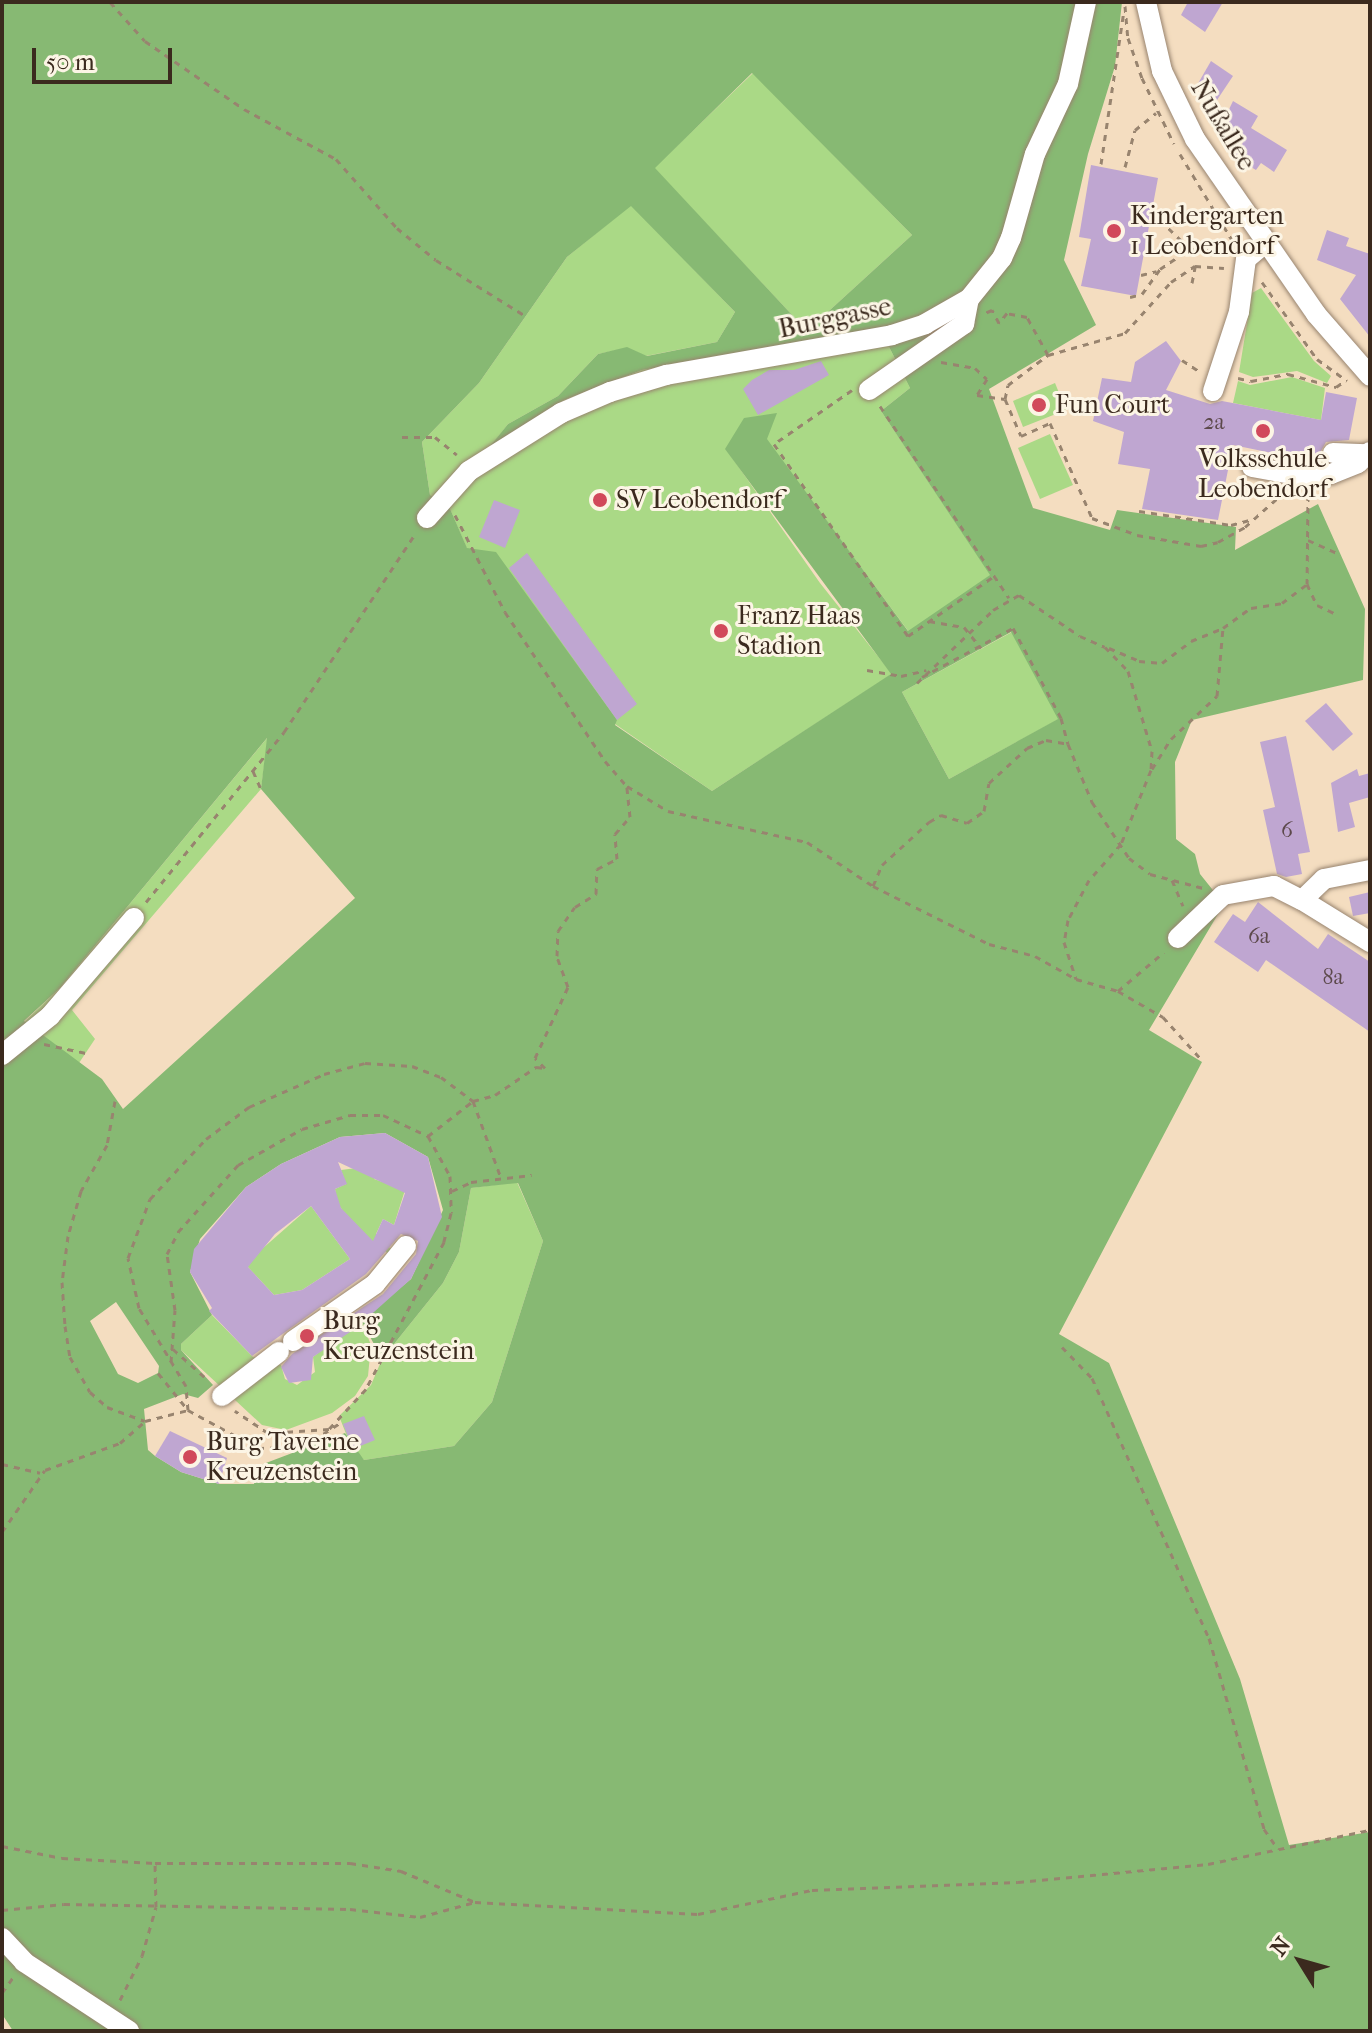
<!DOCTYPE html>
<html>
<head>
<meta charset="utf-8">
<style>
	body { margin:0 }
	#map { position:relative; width:1372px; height:2033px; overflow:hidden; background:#f4ddc0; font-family:"IM FELL French Canon",serif }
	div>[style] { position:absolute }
	.green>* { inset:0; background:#aad986 }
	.forest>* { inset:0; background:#87b973 }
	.building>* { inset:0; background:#bfa6d1 }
	.path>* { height:3px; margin-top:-1.5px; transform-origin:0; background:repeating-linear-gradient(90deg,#98846f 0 6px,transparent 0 12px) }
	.roads { filter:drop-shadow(0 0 2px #98846f) drop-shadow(0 0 2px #98846f) }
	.minor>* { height:20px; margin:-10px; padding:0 10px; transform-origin:10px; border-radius:10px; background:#fff }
	.dots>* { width:22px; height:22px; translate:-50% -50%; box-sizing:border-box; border:4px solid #fcf5e5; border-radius:50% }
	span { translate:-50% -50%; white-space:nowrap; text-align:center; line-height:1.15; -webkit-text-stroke:6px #fcf5e5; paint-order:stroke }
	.number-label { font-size:22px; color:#5c494b }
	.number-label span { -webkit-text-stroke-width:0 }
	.street-label { font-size:26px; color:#3b2a1e }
	.poi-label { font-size:26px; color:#3b2a1e }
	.left { translate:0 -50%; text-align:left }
	.frame { position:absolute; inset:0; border:4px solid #3b2a1e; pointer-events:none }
	.north { position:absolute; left:1260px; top:1921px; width:80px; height:80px; -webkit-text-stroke:6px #fcf5e5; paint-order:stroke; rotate:307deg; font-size:22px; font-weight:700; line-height:32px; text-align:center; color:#3b2a1e }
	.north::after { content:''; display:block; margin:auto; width:28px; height:36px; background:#3b2a1e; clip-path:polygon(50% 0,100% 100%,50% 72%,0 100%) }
	.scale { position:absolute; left:32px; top:48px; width:140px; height:36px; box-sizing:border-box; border:4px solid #3b2a1e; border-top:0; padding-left:10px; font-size:24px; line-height:28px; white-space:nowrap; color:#3b2a1e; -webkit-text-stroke:6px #fcf5e5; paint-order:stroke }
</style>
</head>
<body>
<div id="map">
	<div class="green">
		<div style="clip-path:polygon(753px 73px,912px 235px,807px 331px,654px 168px)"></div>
		<div style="clip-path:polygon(631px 205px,735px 312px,717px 342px,646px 356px,627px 348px,598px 354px,558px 396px,508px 424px,485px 453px,564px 400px,642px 370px,807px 343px,887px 343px,910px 388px,881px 411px,991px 575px,909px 632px,766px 439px,726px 449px,820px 583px,892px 674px,712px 791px,615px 724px,467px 549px,448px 504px,430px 495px,422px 442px,479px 383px,567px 257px)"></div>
		<div style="clip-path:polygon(1261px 288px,1314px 361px,1331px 376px,1327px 383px,1297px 371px,1253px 377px,1239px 372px,1252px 293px)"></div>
		<div style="clip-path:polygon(1292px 377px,1325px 388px,1321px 420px,1233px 403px,1238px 381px,1250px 385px)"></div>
		<div style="clip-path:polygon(1055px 383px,1066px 410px,1023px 427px,1013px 401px)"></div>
		<div style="clip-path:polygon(1050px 434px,1073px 485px,1040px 499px,1018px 448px)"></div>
		<div style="clip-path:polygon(1012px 632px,1059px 719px,949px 779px,902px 692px)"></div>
		<div style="clip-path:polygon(268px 737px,261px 789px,72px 1010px,95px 1039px,79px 1063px,24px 1022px,60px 988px)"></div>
		<div style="clip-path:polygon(380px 1165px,374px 1179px,405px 1190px,394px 1225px,383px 1219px,376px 1234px,393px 1251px,390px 1255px,356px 1228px,337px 1203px,335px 1189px,346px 1184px,341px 1170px)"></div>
		<div style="clip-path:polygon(517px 1182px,543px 1241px,492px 1402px,454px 1446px,364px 1460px,352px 1449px,339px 1416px,371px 1385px,382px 1359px,443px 1283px,459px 1252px,471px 1188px)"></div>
		<div style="clip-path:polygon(311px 1206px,350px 1259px,302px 1290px,274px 1295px,245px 1264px)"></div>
		<div style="clip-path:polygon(212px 1315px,253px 1357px,281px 1365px,285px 1379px,297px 1385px,315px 1372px,313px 1357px,361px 1320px,371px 1345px,368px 1376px,355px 1396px,332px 1413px,286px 1430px,262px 1425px,181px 1350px,181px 1344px)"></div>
	</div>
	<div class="forest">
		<div style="clip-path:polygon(evenodd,2px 2px,1122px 2px,1115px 66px,1088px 154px,1064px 260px,1096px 325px,989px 389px,1033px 508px,1110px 530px,1117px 510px,1236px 527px,1235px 550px,1318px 504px,1365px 609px,1363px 680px,1192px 720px,1175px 762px,1176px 839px,1195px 854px,1200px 874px,1224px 904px,1149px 1030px,1202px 1062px,1059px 1334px,1109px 1363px,1240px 1679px,1289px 1845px,1370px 1832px,1370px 2031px,13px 2031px,2px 2014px,2px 2px,752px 73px,912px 235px,807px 331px,655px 168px,752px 73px,2px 2px,631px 206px,735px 312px,717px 342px,647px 356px,627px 347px,598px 354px,558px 396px,508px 424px,482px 456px,564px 400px,642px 370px,807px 343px,887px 343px,910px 388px,881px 411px,990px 575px,908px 631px,767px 439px,777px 413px,744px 418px,725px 449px,891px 674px,712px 791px,615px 725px,617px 720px,496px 552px,467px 548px,448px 504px,430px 495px,422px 442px,479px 383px,567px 257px,631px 206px,2px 2px,1011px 632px,1058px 719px,949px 779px,902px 692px,1011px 632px,2px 2px,267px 738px,261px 789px,355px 898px,123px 1109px,102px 1079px,24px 1021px,60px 988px,267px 738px,2px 2px,385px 1133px,428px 1157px,443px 1210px,411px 1279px,361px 1320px,382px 1359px,443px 1283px,459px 1252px,471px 1188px,518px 1183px,543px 1241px,492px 1402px,454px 1446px,364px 1460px,345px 1433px,258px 1466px,254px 1484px,219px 1484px,181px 1472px,155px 1456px,148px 1450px,144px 1409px,183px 1394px,198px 1398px,213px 1385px,181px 1350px,181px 1344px,212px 1315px,190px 1272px,200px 1239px,246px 1187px,281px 1164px,340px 1137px,385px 1133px,2px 2px,116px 1302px,159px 1366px,158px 1373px,138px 1383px,118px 1374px,90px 1321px,116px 1302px)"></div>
	</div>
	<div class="building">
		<div style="clip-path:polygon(1188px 2px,1223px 2px,1205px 32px,1181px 15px)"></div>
		<div style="clip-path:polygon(1211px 61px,1233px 76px,1217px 100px,1196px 87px)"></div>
		<div style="clip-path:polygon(1233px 101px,1258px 116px,1251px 128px,1287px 150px,1274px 172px,1261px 163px,1256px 170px,1234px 157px,1243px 142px,1220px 128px)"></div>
		<div style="clip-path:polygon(1091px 165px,1158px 178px,1136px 296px,1081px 286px,1091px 239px,1079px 237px)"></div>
		<div style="clip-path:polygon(1327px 230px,1349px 238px,1346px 246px,1370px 254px,1370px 337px,1340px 299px,1356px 275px,1317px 260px)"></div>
		<div style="clip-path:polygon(1166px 341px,1181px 361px,1166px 390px,1210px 404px,1222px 401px,1321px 420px,1326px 392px,1357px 398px,1349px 440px,1326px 442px,1315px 462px,1233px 445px,1218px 520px,1142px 509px,1150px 469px,1118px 464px,1124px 432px,1093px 421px,1102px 378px,1131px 382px,1135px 362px)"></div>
		<div style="clip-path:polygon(821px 361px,829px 375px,758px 415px,743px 389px,752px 380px,769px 370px,794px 370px)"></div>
		<div style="clip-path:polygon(494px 500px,520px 510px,505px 548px,479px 537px)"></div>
		<div style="clip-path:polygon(527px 553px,637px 704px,617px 720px,509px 568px)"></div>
		<div style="clip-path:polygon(1326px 703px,1353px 734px,1333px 751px,1305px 721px)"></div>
		<div style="clip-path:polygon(1286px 736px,1310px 852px,1298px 854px,1302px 874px,1286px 877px,1277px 874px,1263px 810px,1275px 807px,1260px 742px)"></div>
		<div style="clip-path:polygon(1357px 769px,1359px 776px,1370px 773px,1370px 797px,1349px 803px,1355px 827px,1338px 832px,1331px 783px)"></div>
		<div style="clip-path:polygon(1370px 892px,1370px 913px,1353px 916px,1349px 897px)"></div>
		<div style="clip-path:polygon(1258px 902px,1318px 949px,1328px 934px,1370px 962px,1370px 1032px,1266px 960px,1258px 972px,1214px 942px,1233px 914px,1245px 922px)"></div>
		<div style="clip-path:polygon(evenodd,385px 1133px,428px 1157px,442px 1217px,411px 1279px,356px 1328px,313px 1357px,311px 1380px,289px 1383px,281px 1367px,292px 1354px,383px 1294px,416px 1254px,418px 1241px,401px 1234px,366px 1274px,252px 1356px,209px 1311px,212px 1308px,190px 1272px,194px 1249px,246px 1187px,281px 1164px,340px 1137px,385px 1133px,338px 1162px,405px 1193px,394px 1225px,383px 1219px,373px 1241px,341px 1208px,335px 1189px,347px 1184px,338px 1162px,385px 1133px,311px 1206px,350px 1259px,302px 1290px,274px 1295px,248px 1267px,275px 1234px,311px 1206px)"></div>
		<div style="clip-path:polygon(364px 1416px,375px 1440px,353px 1449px,343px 1424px)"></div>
		<div style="clip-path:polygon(170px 1431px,227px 1458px,219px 1484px,181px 1472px,155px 1456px)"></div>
	</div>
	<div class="path">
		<div style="left:110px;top:2px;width:52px;rotate:48.1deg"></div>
		<div style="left:145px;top:41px;width:120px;rotate:34.5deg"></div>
		<div style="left:244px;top:109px;width:105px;rotate:28.5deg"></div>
		<div style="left:336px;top:159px;width:92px;rotate:48.5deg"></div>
		<div style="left:397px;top:228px;width:50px;rotate:39.4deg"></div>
		<div style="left:436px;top:260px;width:104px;rotate:32deg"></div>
		<div style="left:1125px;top:6px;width:32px;rotate:85deg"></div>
		<div style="left:1128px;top:38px;width:42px;rotate:70.7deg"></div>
		<div style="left:1142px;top:78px;width:73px;rotate:64.1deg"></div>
		<div style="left:1180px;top:154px;width:104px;rotate:58.8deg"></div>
		<div style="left:1101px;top:164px;width:156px;rotate:-81.5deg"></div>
		<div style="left:1125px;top:167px;width:38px;rotate:-75deg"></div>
		<div style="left:1135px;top:130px;width:27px;rotate:-39deg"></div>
		<div style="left:1146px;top:222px;width:14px;rotate:-8deg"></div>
		<div style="left:1160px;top:220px;width:42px;rotate:44deg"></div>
		<div style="left:1141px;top:275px;width:16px;rotate:-14deg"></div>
		<div style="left:1262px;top:282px;width:95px;rotate:54.5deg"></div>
		<div style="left:1317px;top:359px;width:37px;rotate:36deg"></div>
		<div style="left:1192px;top:283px;width:16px;rotate:-79deg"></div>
		<div style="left:1130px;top:297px;width:12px;rotate:-14deg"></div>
		<div style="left:1142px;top:294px;width:31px;rotate:-54deg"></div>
		<div style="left:1160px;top:269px;width:36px;rotate:-34deg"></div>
		<div style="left:1190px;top:249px;width:38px;rotate:3deg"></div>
		<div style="left:1048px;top:355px;width:80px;rotate:-15.9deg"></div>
		<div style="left:1125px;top:333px;width:69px;rotate:-48deg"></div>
		<div style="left:1171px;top:282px;width:29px;rotate:-34deg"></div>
		<div style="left:1195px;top:266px;width:29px;rotate:4deg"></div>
		<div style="left:1182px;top:360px;width:20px;rotate:33deg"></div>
		<div style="left:941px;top:362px;width:35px;rotate:10deg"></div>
		<div style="left:975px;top:368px;width:16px;rotate:43deg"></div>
		<div style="left:987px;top:379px;width:19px;rotate:122deg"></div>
		<div style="left:977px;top:395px;width:28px;rotate:8deg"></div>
		<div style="left:1005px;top:399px;width:14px;rotate:-78deg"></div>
		<div style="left:1008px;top:385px;width:50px;rotate:-36.9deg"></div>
		<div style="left:1048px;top:355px;width:43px;rotate:-118.9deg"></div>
		<div style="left:1027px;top:317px;width:20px;rotate:-169deg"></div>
		<div style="left:1007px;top:313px;width:13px;rotate:129deg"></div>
		<div style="left:999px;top:323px;width:15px;rotate:-118deg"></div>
		<div style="left:992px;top:310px;width:8px;rotate:157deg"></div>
		<div style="left:1238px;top:378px;width:13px;rotate:13deg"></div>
		<div style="left:1251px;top:381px;width:38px;rotate:-11deg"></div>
		<div style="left:1288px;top:374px;width:50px;rotate:15.2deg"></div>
		<div style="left:1336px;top:387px;width:11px;rotate:-34deg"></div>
		<div style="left:852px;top:390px;width:95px;rotate:145.3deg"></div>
		<div style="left:774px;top:444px;width:234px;rotate:55.1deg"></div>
		<div style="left:908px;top:636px;width:105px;rotate:-34.9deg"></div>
		<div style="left:1005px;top:399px;width:40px;rotate:66.6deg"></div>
		<div style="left:1021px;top:436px;width:32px;rotate:-24deg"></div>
		<div style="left:1050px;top:423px;width:104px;rotate:66.1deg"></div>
		<div style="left:1092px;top:518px;width:48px;rotate:20.7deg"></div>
		<div style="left:1137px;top:535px;width:65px;rotate:9.8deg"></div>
		<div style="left:1201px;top:546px;width:17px;rotate:-13deg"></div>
		<div style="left:1218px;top:542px;width:31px;rotate:-29deg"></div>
		<div style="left:1245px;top:527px;width:51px;rotate:-41.8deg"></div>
		<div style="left:880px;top:406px;width:231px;rotate:56.1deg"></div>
		<div style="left:402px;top:437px;width:33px"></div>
		<div style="left:435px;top:437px;width:28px;rotate:39deg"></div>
		<div style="left:1308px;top:495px;width:89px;rotate:90.6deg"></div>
		<div style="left:1307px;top:584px;width:23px;rotate:65deg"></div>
		<div style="left:1317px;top:605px;width:19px;rotate:25deg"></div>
		<div style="left:1139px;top:511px;width:93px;rotate:8.7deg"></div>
		<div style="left:1231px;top:525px;width:23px;rotate:-15deg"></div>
		<div style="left:455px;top:515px;width:109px;rotate:62.7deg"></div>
		<div style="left:505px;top:612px;width:179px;rotate:56.1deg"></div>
		<div style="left:605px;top:761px;width:33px;rotate:49deg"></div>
		<div style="left:627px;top:786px;width:48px;rotate:31.4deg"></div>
		<div style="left:668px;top:811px;width:142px;rotate:12.6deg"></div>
		<div style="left:807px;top:842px;width:79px;rotate:33.7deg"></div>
		<div style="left:873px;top:886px;width:130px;rotate:26.6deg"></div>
		<div style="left:989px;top:944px;width:48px;rotate:14.6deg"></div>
		<div style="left:1035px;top:956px;width:47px;rotate:29.3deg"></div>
		<div style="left:1308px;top:540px;width:32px;rotate:24deg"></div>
		<div style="left:929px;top:621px;width:36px;rotate:10deg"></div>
		<div style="left:964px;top:627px;width:27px;rotate:51deg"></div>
		<div style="left:1109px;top:648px;width:33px;rotate:23deg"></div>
		<div style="left:1139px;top:661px;width:23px;rotate:5deg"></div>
		<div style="left:1162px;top:663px;width:36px;rotate:-37deg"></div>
		<div style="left:1191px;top:641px;width:35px;rotate:-22deg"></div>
		<div style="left:867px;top:670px;width:35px;rotate:10deg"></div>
		<div style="left:901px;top:676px;width:26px;rotate:-13deg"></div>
		<div style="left:922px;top:677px;width:103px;rotate:-28.3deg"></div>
		<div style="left:1013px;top:628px;width:102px;rotate:61.9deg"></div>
		<div style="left:1061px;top:718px;width:27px;rotate:75deg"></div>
		<div style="left:917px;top:683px;width:105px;rotate:-43.8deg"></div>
		<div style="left:993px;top:610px;width:30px;rotate:-30deg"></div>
		<div style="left:1019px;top:595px;width:73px;rotate:33.9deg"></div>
		<div style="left:1080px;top:636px;width:27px;rotate:24deg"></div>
		<div style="left:1105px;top:647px;width:33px;rotate:46deg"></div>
		<div style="left:1128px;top:671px;width:84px;rotate:73.3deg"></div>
		<div style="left:1152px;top:751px;width:19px;rotate:93deg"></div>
		<div style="left:1151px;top:770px;width:80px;rotate:112.1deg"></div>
		<div style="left:1121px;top:844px;width:48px;rotate:131.6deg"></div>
		<div style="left:1089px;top:880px;width:45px;rotate:117.7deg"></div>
		<div style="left:1068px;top:920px;width:22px;rotate:100deg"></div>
		<div style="left:1064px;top:942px;width:39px;rotate:72deg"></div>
		<div style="left:1076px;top:979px;width:44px;rotate:15.9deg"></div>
		<div style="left:1118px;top:991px;width:60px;rotate:-40.3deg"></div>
		<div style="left:1152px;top:769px;width:36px;rotate:-58deg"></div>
		<div style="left:1171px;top:739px;width:63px;rotate:-43.1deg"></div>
		<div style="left:1217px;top:696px;width:68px;rotate:-85deg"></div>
		<div style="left:1223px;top:628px;width:34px;rotate:-36deg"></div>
		<div style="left:1251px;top:608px;width:31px;rotate:-9deg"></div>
		<div style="left:1282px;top:603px;width:31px;rotate:-37deg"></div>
		<div style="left:253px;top:771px;width:20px;rotate:66deg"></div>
		<div style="left:1172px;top:880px;width:28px;rotate:67deg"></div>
		<div style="left:873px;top:886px;width:23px;rotate:-67deg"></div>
		<div style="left:882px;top:865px;width:64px;rotate:-42.5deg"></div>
		<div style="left:929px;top:822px;width:14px;rotate:-30deg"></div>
		<div style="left:941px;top:815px;width:27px;rotate:17deg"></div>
		<div style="left:967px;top:823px;width:21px;rotate:-35deg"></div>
		<div style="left:984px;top:811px;width:28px;rotate:-80deg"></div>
		<div style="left:989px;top:783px;width:52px;rotate:-42.6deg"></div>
		<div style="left:1027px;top:748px;width:21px;rotate:-23deg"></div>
		<div style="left:1046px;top:740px;width:22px;rotate:10deg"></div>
		<div style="left:1068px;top:744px;width:63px;rotate:67.5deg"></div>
		<div style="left:1092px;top:802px;width:67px;rotate:56.5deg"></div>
		<div style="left:1129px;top:858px;width:26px;rotate:37deg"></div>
		<div style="left:1150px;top:874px;width:55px;rotate:14.8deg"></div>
		<div style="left:146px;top:902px;width:219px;rotate:-50.9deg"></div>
		<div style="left:284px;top:732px;width:237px;rotate:-56.5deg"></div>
		<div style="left:1118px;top:991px;width:52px;rotate:30deg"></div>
		<div style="left:1163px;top:1017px;width:57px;rotate:47.9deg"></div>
		<div style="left:44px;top:1044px;width:43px;rotate:12.1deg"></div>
		<div style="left:115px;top:1101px;width:45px;rotate:100.3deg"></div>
		<div style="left:107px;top:1145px;width:53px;rotate:119.5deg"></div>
		<div style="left:81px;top:1191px;width:47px;rotate:106.1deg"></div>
		<div style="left:68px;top:1236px;width:46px;rotate:97.4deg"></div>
		<div style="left:62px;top:1282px;width:44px;rotate:86.1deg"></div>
		<div style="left:65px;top:1326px;width:31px;rotate:81deg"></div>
		<div style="left:70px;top:1357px;width:40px;rotate:60.3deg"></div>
		<div style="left:90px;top:1392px;width:23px;rotate:41deg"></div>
		<div style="left:107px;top:1407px;width:40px;rotate:20.2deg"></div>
		<div style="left:428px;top:1136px;width:57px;rotate:-37.9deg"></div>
		<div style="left:473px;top:1101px;width:23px;rotate:-15deg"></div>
		<div style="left:495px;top:1095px;width:50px;rotate:-34.3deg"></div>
		<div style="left:536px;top:1067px;width:9px;rotate:6deg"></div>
		<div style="left:545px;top:1068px;width:14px;rotate:-135deg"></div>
		<div style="left:535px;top:1058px;width:78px;rotate:-65.1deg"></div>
		<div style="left:568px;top:987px;width:33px;rotate:-110deg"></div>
		<div style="left:557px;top:956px;width:25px;rotate:-88deg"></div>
		<div style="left:558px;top:931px;width:29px;rotate:-55deg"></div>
		<div style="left:575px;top:907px;width:25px;rotate:-32deg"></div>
		<div style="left:596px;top:894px;width:25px;rotate:-88deg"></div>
		<div style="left:597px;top:869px;width:22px;rotate:-27deg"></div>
		<div style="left:617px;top:859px;width:25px;rotate:-95deg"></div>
		<div style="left:615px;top:834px;width:23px;rotate:-49deg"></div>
		<div style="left:630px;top:817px;width:31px;rotate:-96deg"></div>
		<div style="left:452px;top:1191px;width:21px;rotate:-25deg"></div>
		<div style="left:471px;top:1182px;width:61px;rotate:-6.5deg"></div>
		<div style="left:1062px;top:1347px;width:43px;rotate:45.9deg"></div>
		<div style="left:1092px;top:1378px;width:285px;rotate:65.8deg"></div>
		<div style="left:1209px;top:1638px;width:199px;rotate:73.9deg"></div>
		<div style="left:1264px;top:1829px;width:24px;rotate:55deg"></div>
		<div style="left:173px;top:1349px;width:48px;rotate:41.6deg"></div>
		<div style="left:171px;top:1362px;width:52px;rotate:-85.6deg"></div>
		<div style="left:175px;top:1310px;width:57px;rotate:-98.1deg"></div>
		<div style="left:167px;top:1254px;width:25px;rotate:-63deg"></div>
		<div style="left:178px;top:1232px;width:90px;rotate:-48.2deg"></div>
		<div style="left:238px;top:1165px;width:73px;rotate:-29.4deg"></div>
		<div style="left:302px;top:1129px;width:50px;rotate:-16.3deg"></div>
		<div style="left:350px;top:1115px;width:33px"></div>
		<div style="left:383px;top:1115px;width:50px;rotate:25deg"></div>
		<div style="left:428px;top:1136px;width:46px;rotate:61.2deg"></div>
		<div style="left:450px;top:1176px;width:37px;rotate:88deg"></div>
		<div style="left:451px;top:1213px;width:30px;rotate:104deg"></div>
		<div style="left:444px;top:1242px;width:166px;rotate:118deg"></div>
		<div style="left:366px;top:1389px;width:54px;rotate:132.8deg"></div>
		<div style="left:329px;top:1429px;width:61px;rotate:176.2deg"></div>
		<div style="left:268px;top:1433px;width:40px;rotate:-146deg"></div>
		<div style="left:158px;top:1373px;width:48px;rotate:51deg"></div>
		<div style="left:188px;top:1410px;width:80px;rotate:28.5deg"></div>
		<div style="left:258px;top:1448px;width:45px;rotate:-1.3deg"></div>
		<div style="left:303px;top:1447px;width:44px;rotate:-33deg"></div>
		<div style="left:188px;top:1410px;width:24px;rotate:-95deg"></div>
		<div style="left:186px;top:1386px;width:91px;rotate:-121.1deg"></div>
		<div style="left:139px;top:1308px;width:51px;rotate:-102.4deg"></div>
		<div style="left:128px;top:1258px;width:63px;rotate:-69.6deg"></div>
		<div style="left:150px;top:1199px;width:82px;rotate:-47deg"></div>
		<div style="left:206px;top:1139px;width:54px;rotate:-36.7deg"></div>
		<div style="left:249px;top:1107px;width:82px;rotate:-23.7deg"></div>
		<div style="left:324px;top:1074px;width:42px;rotate:-15deg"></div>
		<div style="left:365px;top:1063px;width:47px;rotate:3.7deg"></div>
		<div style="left:412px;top:1066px;width:31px;rotate:21deg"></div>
		<div style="left:441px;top:1077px;width:40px;rotate:37deg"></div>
		<div style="left:473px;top:1101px;width:82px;rotate:70deg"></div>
		<div style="left:2px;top:1464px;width:39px;rotate:13deg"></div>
		<div style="left:2px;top:1532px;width:75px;rotate:-55.3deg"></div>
		<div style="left:45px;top:1470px;width:80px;rotate:-19.8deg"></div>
		<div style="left:120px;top:1443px;width:33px;rotate:-41deg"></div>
		<div style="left:145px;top:1421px;width:44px;rotate:-14.3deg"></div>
		<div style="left:2px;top:1846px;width:61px;rotate:11.3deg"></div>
		<div style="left:62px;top:1858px;width:93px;rotate:3.1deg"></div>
		<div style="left:155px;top:1863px;width:195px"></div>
		<div style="left:350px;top:1863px;width:52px;rotate:8.9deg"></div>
		<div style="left:401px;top:1871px;width:80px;rotate:22.7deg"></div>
		<div style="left:475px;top:1902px;width:223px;rotate:3.1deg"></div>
		<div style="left:698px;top:1914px;width:116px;rotate:-11.9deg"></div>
		<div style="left:812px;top:1890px;width:206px;rotate:-2.2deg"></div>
		<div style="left:1018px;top:1882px;width:191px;rotate:-5.4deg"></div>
		<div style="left:1208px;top:1864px;width:166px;rotate:-11.9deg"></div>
		<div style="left:2px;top:1910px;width:62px;rotate:-5.5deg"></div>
		<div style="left:64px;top:1904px;width:286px;rotate:1deg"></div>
		<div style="left:350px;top:1909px;width:70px;rotate:6.5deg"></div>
		<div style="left:420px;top:1917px;width:57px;rotate:-15.3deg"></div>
		<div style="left:2px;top:1993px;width:21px;rotate:-55deg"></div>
		<div style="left:120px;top:2000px;width:49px;rotate:-63.4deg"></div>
		<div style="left:142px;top:1956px;width:51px;rotate:-74.1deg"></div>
		<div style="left:156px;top:1907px;width:44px;rotate:-91.3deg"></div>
	</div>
	<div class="roads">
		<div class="minor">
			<div style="left:1146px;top:2px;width:71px;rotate:76.9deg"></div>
			<div style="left:1162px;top:71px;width:76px;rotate:64.1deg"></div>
			<div style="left:1195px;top:139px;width:213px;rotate:55.3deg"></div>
			<div style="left:1316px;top:314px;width:82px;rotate:48.9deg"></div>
			<div style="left:869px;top:390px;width:116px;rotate:-34.8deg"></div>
			<div style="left:964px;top:324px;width:25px;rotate:-79deg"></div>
			<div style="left:1213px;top:391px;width:83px;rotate:-71.8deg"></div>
			<div style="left:1239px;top:312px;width:53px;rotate:-82.5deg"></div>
			<div style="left:1246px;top:259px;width:26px;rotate:-40deg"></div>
			<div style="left:1333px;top:453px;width:33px;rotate:2deg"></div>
			<div style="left:1252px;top:467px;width:52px;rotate:10deg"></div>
			<div style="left:1303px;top:476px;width:28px;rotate:-4deg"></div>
			<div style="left:1331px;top:474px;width:29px;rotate:-22deg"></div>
			<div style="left:1358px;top:463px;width:16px;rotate:-43deg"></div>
			<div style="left:427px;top:518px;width:63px;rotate:-48.2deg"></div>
			<div style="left:469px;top:471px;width:109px;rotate:-32.2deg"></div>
			<div style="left:561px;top:413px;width:53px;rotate:-23.2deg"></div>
			<div style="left:610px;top:392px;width:59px;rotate:-16.9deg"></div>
			<div style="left:666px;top:375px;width:230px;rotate:-10deg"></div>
			<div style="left:892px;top:335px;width:35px;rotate:-18deg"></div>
			<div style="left:925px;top:324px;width:51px;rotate:-29.6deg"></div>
			<div style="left:969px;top:299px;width:53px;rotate:-51.2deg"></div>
			<div style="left:1002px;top:258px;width:22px;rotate:-66deg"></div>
			<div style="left:1011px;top:238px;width:87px;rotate:-74.1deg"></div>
			<div style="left:1035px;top:154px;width:77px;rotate:-64.8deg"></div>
			<div style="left:1068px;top:84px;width:84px;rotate:-77.6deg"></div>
			<div style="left:1370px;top:870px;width:47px;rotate:168.9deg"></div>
			<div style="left:1324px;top:879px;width:30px;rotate:136deg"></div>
			<div style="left:1302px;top:900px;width:80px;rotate:31.7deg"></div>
			<div style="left:1178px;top:938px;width:62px;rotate:-43.7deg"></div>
			<div style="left:1223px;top:895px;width:52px;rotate:-10deg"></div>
			<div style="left:1274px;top:886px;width:31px;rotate:27deg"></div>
			<div style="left:2px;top:1055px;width:62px;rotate:-39.1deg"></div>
			<div style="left:50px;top:1016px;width:129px;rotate:-49.4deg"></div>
			<div style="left:293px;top:1341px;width:100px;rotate:-34.8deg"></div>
			<div style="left:375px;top:1284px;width:49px;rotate:-50.8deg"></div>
			<div style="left:222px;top:1396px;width:72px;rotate:-37.7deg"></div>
			<div style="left:2px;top:1938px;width:33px;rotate:47deg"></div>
			<div style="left:24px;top:1962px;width:126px;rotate:33.3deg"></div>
		</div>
	</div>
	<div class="dots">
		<div style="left:1114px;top:231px;background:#d1495b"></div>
		<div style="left:1039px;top:405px;background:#d1495b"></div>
		<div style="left:1263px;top:431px;background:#d1495b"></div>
		<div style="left:600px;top:500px;background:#d1495b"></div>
		<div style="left:721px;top:631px;background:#d1495b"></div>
		<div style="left:307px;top:1336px;background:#d1495b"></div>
		<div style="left:190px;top:1457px;background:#d1495b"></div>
	</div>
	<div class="number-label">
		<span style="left:1214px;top:423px">2a</span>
		<span style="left:1287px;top:831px">6</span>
		<span style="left:1259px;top:937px">6a</span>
		<span style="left:1333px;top:978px">8a</span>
	</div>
	<div class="street-label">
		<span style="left:1223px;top:125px;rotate:59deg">Nußallee</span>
		<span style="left:835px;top:318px;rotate:-12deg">Burggasse</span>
	</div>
	<div class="poi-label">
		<span class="left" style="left:1130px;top:231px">Kindergarten<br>1 Leobendorf</span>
		<span class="left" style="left:1055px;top:405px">Fun Court</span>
		<span style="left:1263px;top:474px">Volksschule<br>Leobendorf</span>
		<span class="left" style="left:616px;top:500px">SV Leobendorf</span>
		<span class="left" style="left:737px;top:631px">Franz Haas<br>Stadion</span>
		<span class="left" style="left:323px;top:1336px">Burg<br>Kreuzenstein</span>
		<span class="left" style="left:206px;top:1457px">Burg Taverne<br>Kreuzenstein</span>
	</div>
	<div class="frame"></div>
	<div class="north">N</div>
	<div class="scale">50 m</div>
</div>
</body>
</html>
